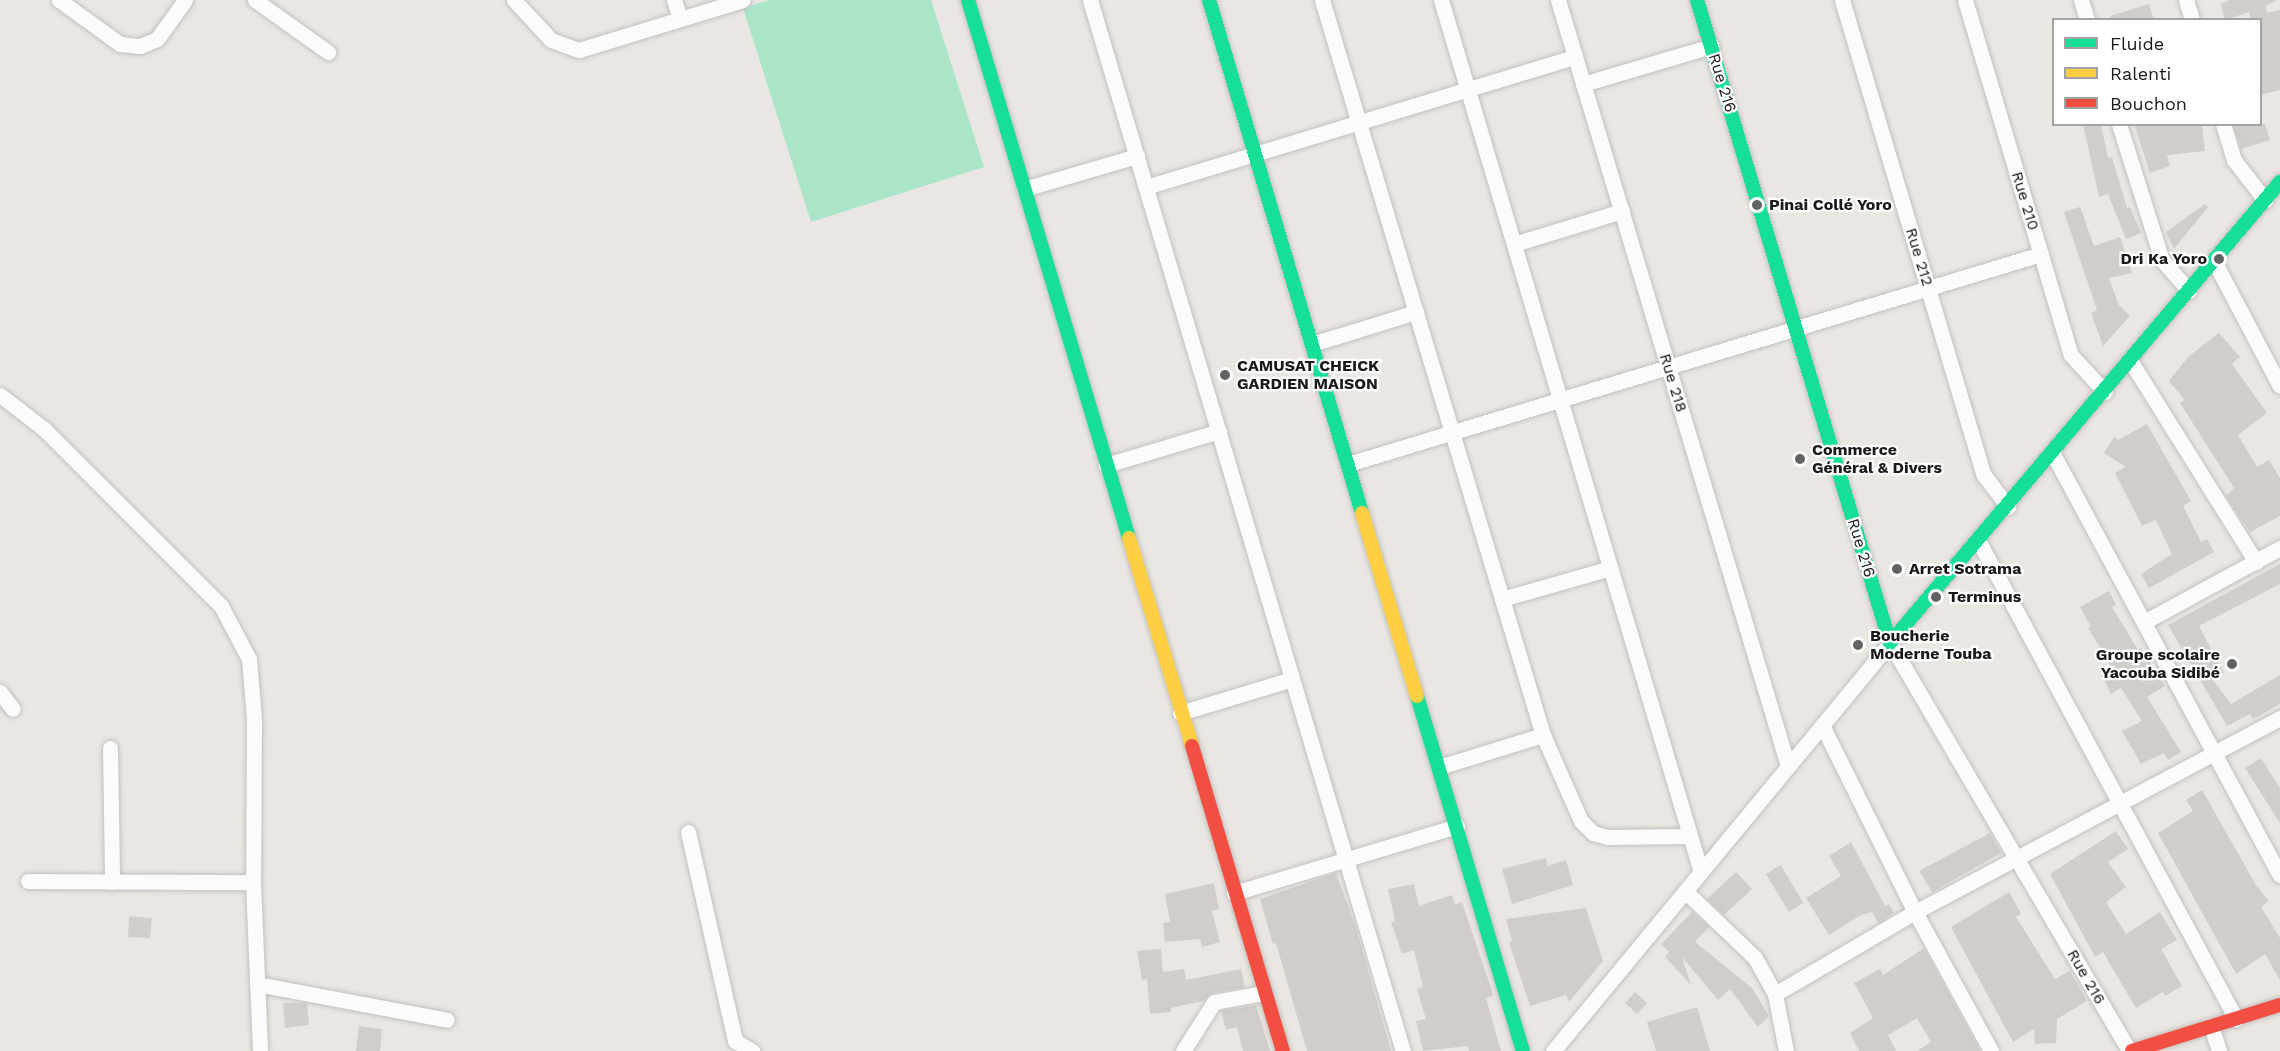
<!DOCTYPE html>
<html>
<head>
<meta charset="utf-8">
<style>
	body { margin:0 }
	#map { position:relative; width:2280px; height:1051px; overflow:hidden; background:#eae7e2; font-family:"Work Sans",sans-serif }
	div>[style] { position:absolute }
	.pitch>* { inset:0; background:#aae5ca }
	.building>* { inset:0; background:#d1cdc9 }
	.roads { filter:drop-shadow(0 0 2px #c2c0be) drop-shadow(0 0 2px #c2c0be) }
	.street>* { height:15px; margin:-7.5px; padding:0 7.5px; transform-origin:7.5px; border-radius:7.5px; background:#fcfbfb }
	.fast>* { height:14px; margin:-7px; padding:0 7px; transform-origin:7px; border-radius:7px; background:#16e098 }
	.slow>* { height:14px; margin:-7px; padding:0 7px; transform-origin:7px; border-radius:7px; background:#ffcf43 }
	.jam>* { height:14px; margin:-7px; padding:0 7px; transform-origin:7px; border-radius:7px; background:#f24e42 }
	.dots>* { width:16px; height:16px; translate:-50% -50%; box-sizing:border-box; border:3px solid #fff; border-radius:50% }
	span { translate:-50% -50%; white-space:nowrap; text-align:center; line-height:1.15; -webkit-text-stroke:4.5px #fff; paint-order:stroke }
	.street-label { font-size:16px; color:#1a1a1a }
	.poi-label { font-size:16px; color:#1a1a1a; font-weight:700 }
	.left { translate:0 -50%; text-align:left }
	.right { translate:-100% -50%; text-align:right }
	.legend { position:absolute; left:2052px; top:18px; width:210px; height:108px; box-sizing:border-box; background:#fff; border:2px solid #a3a3a3; margin:0; padding:8px 10px; list-style:none; font-size:18px; color:#1a1a1a }
	.legend li { display:flex; align-items:center; gap:12px; height:30px }
	.legend b { width:30px; border:2px solid #a3a3a3 }
</style>
</head>
<body>
<div id="map">
	<div class="pitch">
		<div style="clip-path:polygon(769px 0,931px 0,984px 167px,811px 222px,743px 8px)"></div>
	</div>
	<div class="building">
		<div style="clip-path:polygon(2230px 0,2277px 0,2265px 6px,2267px 13px,2280px 10px,2280px 90px,2260px 95px,2260px 20px,2251px 20px,2249px 12px,2225px 20px,2221px 4px)"></div>
		<div style="clip-path:polygon(2149px 4px,2154px 20px,2110px 20px,2110px 16px)"></div>
		<div style="clip-path:polygon(2083px 124px,2101px 124px,2108px 158px,2112px 157px,2127px 208px,2130px 207px,2141px 233px,2126px 239px,2108px 194px,2099px 197px)"></div>
		<div style="clip-path:polygon(2134px 124px,2202px 124px,2205px 151px,2167px 155px,2170px 166px,2150px 173px)"></div>
		<div style="clip-path:polygon(2233px 124px,2265px 124px,2270px 140px,2241px 149px)"></div>
		<div style="clip-path:polygon(2205px 204px,2208px 207px,2174px 249px,2166px 232px)"></div>
		<div style="clip-path:polygon(2080px 207px,2094px 246px,2120px 237px,2132px 273px,2109px 278px,2118px 304px,2130px 316px,2103px 346px,2091px 313px,2097px 310px,2064px 212px)"></div>
		<div style="clip-path:polygon(2219px 333px,2240px 357px,2232px 364px,2267px 413px,2238px 435px,2257px 467px,2269px 460px,2280px 478px,2280px 516px,2250px 532px,2226px 496px,2234px 488px,2180px 403px,2185px 400px,2169px 381px,2188px 357px)"></div>
		<div style="clip-path:polygon(2147px 424px,2191px 501px,2183px 506px,2201px 542px,2207px 539px,2214px 552px,2149px 588px,2141px 574px,2172px 554px,2156px 520px,2142px 526px,2115px 473px,2126px 467px,2104px 453px,2114px 437px,2118px 440px)"></div>
		<div style="clip-path:polygon(2280px 564px,2280px 584px,2199px 626px,2224px 673px,2212px 679px,2231px 704px,2280px 675px,2280px 704px,2253px 719px,2250px 714px,2227px 726px,2168px 625px)"></div>
		<div style="clip-path:polygon(2109px 591px,2116px 605px,2112px 607px,2138px 650px,2141px 648px,2165px 686px,2147px 697px,2181px 752px,2168px 760px,2164px 753px,2141px 764px,2122px 731px,2142px 721px,2121px 688px,2111px 694px,2102px 675px,2114px 671px,2088px 628px,2091px 627px,2080px 607px)"></div>
		<div style="clip-path:polygon(2261px 758px,2280px 788px,2280px 823px,2245px 768px)"></div>
		<div style="clip-path:polygon(2202px 790px,2256px 885px,2269px 901px,2261px 907px,2280px 938px,2280px 980px,2265px 954px,2236px 974px,2158px 833px,2193px 811px,2186px 800px)"></div>
		<div style="clip-path:polygon(2116px 831px,2128px 849px,2108px 862px,2126px 887px,2106px 902px,2126px 934px,2160px 912px,2177px 940px,2161px 949px,2182px 986px,2165px 996px,2163px 992px,2136px 1008px,2103px 952px,2095px 957px,2050px 874px)"></div>
		<div style="clip-path:polygon(1990px 833px,2001px 853px,1932px 892px,1919px 871px)"></div>
		<div style="clip-path:polygon(1851px 842px,1885px 906px,1889px 904px,1894px 913px,1878px 923px,1872px 912px,1861px 915px,1829px 935px,1806px 898px,1841px 876px,1829px 856px)"></div>
		<div style="clip-path:polygon(1546px 858px,1547px 866px,1566px 860px,1573px 885px,1512px 904px,1502px 869px)"></div>
		<div style="clip-path:polygon(1781px 865px,1803px 903px,1789px 912px,1766px 874px)"></div>
		<div style="clip-path:polygon(1736px 872px,1752px 889px,1724px 915px,1707px 899px)"></div>
		<div style="clip-path:polygon(1336px 873px,1356px 928px,1391px 1051px,1307px 1051px,1276px 943px,1273px 944px,1260px 899px)"></div>
		<div style="clip-path:polygon(1214px 883px,1219px 909px,1212px 911px,1220px 942px,1202px 947px,1200px 939px,1165px 942px,1163px 923px,1170px 922px,1165px 894px)"></div>
		<div style="clip-path:polygon(1414px 884px,1419px 906px,1452px 895px,1455px 905px,1462px 902px,1492px 991px,1493px 996px,1486px 998px,1501px 1051px,1469px 1051px,1468px 1046px,1423px 1051px,1416px 1021px,1426px 1019px,1417px 989px,1423px 987px,1414px 950px,1402px 954px,1391px 922px,1395px 921px,1388px 889px)"></div>
		<div style="clip-path:polygon(2009px 892px,2021px 914px,2016px 917px,2055px 979px,2070px 971px,2087px 1001px,2057px 1019px,2056px 1043px,2035px 1044px,2034px 1029px,2013px 1042px,1951px 927px)"></div>
		<div style="clip-path:polygon(1586px 908px,1603px 961px,1569px 1002px,1566px 995px,1530px 1006px,1509px 943px,1512px 941px,1506px 919px)"></div>
		<div style="clip-path:polygon(1692px 912px,1709px 927px,1695px 942px,1752px 988px,1769px 1016px,1758px 1027px,1730px 989px,1718px 1000px,1682px 957px,1691px 985px,1665px 957px,1669px 952px,1661px 944px)"></div>
		<div style="clip-path:polygon(129px 916px,152px 918px,150px 938px,128px 937px)"></div>
		<div style="clip-path:polygon(1924px 948px,1980px 1051px,1917px 1051px,1931px 1042px,1917px 1018px,1888px 1035px,1896px 1051px,1859px 1051px,1850px 1033px,1873px 1018px,1854px 983px,1880px 969px,1883px 975px)"></div>
		<div style="clip-path:polygon(1161px 949px,1163px 972px,1184px 969px,1186px 980px,1241px 969px,1245px 987px,1212px 993px,1203px 1001px,1171px 1008px,1171px 1012px,1150px 1014px,1147px 979px,1142px 980px,1137px 951px)"></div>
		<div style="clip-path:polygon(1635px 992px,1647px 1003px,1637px 1014px,1625px 1003px)"></div>
		<div style="clip-path:polygon(283px 1003px,307px 1003px,309px 1025px,285px 1028px)"></div>
		<div style="clip-path:polygon(1256px 1005px,1270px 1051px,1243px 1051px,1237px 1027px,1226px 1030px,1221px 1011px)"></div>
		<div style="clip-path:polygon(1697px 1007px,1710px 1051px,1656px 1051px,1647px 1022px)"></div>
		<div style="clip-path:polygon(359px 1026px,382px 1029px,380px 1051px,356px 1051px)"></div>
	</div>
	<div class="roads">
		<div class="street">
			<div style="left:59px;top:0;width:75px;rotate:35.8deg"></div>
			<div style="left:120px;top:44px;width:20px;rotate:6deg"></div>
			<div style="left:140px;top:46px;width:18px;rotate:-22deg"></div>
			<div style="left:157px;top:39px;width:48px;rotate:-54.3deg"></div>
			<div style="left:255px;top:0;width:90px;rotate:35.5deg"></div>
			<div style="left:514px;top:0;width:54px;rotate:47.2deg"></div>
			<div style="left:551px;top:40px;width:30px;rotate:20deg"></div>
			<div style="left:579px;top:50px;width:171px;rotate:-17deg"></div>
			<div style="left:674px;top:0;width:20px;rotate:72deg"></div>
			<div style="left:1090px;top:0;width:1097px;rotate:73.42deg"></div>
			<div style="left:1322px;top:0;width:768px;rotate:73.27deg"></div>
			<div style="left:1543px;top:735px;width:94px;rotate:66.2deg"></div>
			<div style="left:1581px;top:821px;width:17px;rotate:45deg"></div>
			<div style="left:1593px;top:833px;width:16px;rotate:15deg"></div>
			<div style="left:1608px;top:837px;width:82px;rotate:-0.7deg"></div>
			<div style="left:1441px;top:0;width:910px;rotate:73.4deg"></div>
			<div style="left:1558px;top:0;width:800px;rotate:73.29deg"></div>
			<div style="left:1842px;top:0;width:496px;rotate:73.4deg"></div>
			<div style="left:1984px;top:475px;width:40px;rotate:53deg"></div>
			<div style="left:1965px;top:0;width:370px;rotate:73.4deg"></div>
			<div style="left:2071px;top:355px;width:50px;rotate:47.4deg"></div>
			<div style="left:2081px;top:0;width:21px;rotate:73deg"></div>
			<div style="left:2186px;top:0;width:21px;rotate:73deg"></div>
			<div style="left:1583px;top:84px;width:134px;rotate:-16.5deg"></div>
			<div style="left:2119px;top:124px;width:143px;rotate:72.5deg"></div>
			<div style="left:2162px;top:260px;width:41px;rotate:48.9deg"></div>
			<div style="left:2223px;top:124px;width:38px;rotate:73deg"></div>
			<div style="left:2234px;top:160px;width:51px;rotate:52.2deg"></div>
			<div style="left:1146px;top:187px;width:448px;rotate:-16.9deg"></div>
			<div style="left:1024px;top:189px;width:118px;rotate:-16.3deg"></div>
			<div style="left:1514px;top:244px;width:113px;rotate:-17deg"></div>
			<div style="left:2214px;top:261px;width:141px;rotate:62.2deg"></div>
			<div style="left:1312px;top:344px;width:109px;rotate:-17.1deg"></div>
			<div style="left:2131px;top:362px;width:236px;rotate:58deg"></div>
			<div style="left:0;top:395px;width:56px;rotate:37.7deg"></div>
			<div style="left:44px;top:429px;width:250px;rotate:45deg"></div>
			<div style="left:221px;top:606px;width:60px;rotate:62.2deg"></div>
			<div style="left:249px;top:659px;width:59px;rotate:85.2deg"></div>
			<div style="left:254px;top:718px;width:164px;rotate:90.3deg"></div>
			<div style="left:253px;top:882px;width:169px;rotate:87.6deg"></div>
			<div style="left:2053px;top:454px;width:478px;rotate:61.7deg"></div>
			<div style="left:1348px;top:464px;width:724px;rotate:-16.86deg"></div>
			<div style="left:1106px;top:465px;width:118px;rotate:-16.7deg"></div>
			<div style="left:1979px;top:542px;width:542px;rotate:61.68deg"></div>
			<div style="left:1502px;top:599px;width:113px;rotate:-15.9deg"></div>
			<div style="left:2144px;top:622px;width:155px;rotate:-28.6deg"></div>
			<div style="left:0;top:692px;width:21px;rotate:53deg"></div>
			<div style="left:1180px;top:713px;width:117px;rotate:-16.9deg"></div>
			<div style="left:1822px;top:725px;width:209px;rotate:63.6deg"></div>
			<div style="left:1915px;top:912px;width:158px;rotate:61.3deg"></div>
			<div style="left:110px;top:748px;width:134px;rotate:89.1deg"></div>
			<div style="left:1439px;top:767px;width:109px;rotate:-17.1deg"></div>
			<div style="left:688px;top:832px;width:214px;rotate:77.3deg"></div>
			<div style="left:735px;top:1041px;width:20px;rotate:30deg"></div>
			<div style="left:28px;top:881px;width:225px;rotate:0.3deg"></div>
			<div style="left:1685px;top:891px;width:97px;rotate:43.7deg"></div>
			<div style="left:1755px;top:958px;width:41px;rotate:60.9deg"></div>
			<div style="left:1775px;top:994px;width:58px;rotate:79.1deg"></div>
			<div style="left:1234px;top:893px;width:233px;rotate:-16.7deg"></div>
			<div style="left:257px;top:984px;width:193px;rotate:10.7deg"></div>
			<div style="left:1775px;top:994px;width:162px;rotate:-30.4deg"></div>
			<div style="left:1915px;top:912px;width:413px;rotate:-28deg"></div>
			<div style="left:2211px;top:1026px;width:26px;rotate:72deg"></div>
			<div style="left:1183px;top:1051px;width:58px;rotate:-57.7deg"></div>
			<div style="left:1214px;top:1002px;width:51px;rotate:-10.2deg"></div>
			<div style="left:1553px;top:1051px;width:529px;rotate:-50.44deg"></div>
			<div style="left:1890px;top:643px;width:473px;rotate:59.6deg"></div>
		</div>
		<div class="fast">
			<div style="left:968px;top:0;width:562px;rotate:73.34deg"></div>
			<div style="left:1209px;top:0;width:535px;rotate:73.39deg"></div>
			<div style="left:1697px;top:0;width:671px;rotate:73.29deg"></div>
			<div style="left:1890px;top:643px;width:604px;rotate:-49.77deg"></div>
			<div style="left:1417px;top:696px;width:370px;rotate:73.4deg"></div>
		</div>
		<div class="slow">
			<div style="left:1362px;top:513px;width:191px;rotate:73.3deg"></div>
			<div style="left:1129px;top:538px;width:217px;rotate:73.1deg"></div>
		</div>
		<div class="jam">
			<div style="left:1192px;top:746px;width:318px;rotate:73.4deg"></div>
			<div style="left:2132px;top:1051px;width:155px;rotate:-17.3deg"></div>
		</div>
	</div>
	<div class="dots">
		<div style="left:1757px;top:205px;background:#636260"></div>
		<div style="left:2219px;top:259px;background:#636260"></div>
		<div style="left:1225px;top:375px;background:#636260"></div>
		<div style="left:1800px;top:459px;background:#636260"></div>
		<div style="left:1897px;top:569px;background:#636260"></div>
		<div style="left:1936px;top:597px;background:#636260"></div>
		<div style="left:1858px;top:645px;background:#636260"></div>
		<div style="left:2232px;top:664px;background:#636260"></div>
	</div>
	<div class="street-label">
		<span style="left:1722px;top:83px;rotate:73deg">Rue 216</span>
		<span style="left:2025px;top:201px;rotate:73deg">Rue 210</span>
		<span style="left:1919px;top:257px;rotate:73deg">Rue 212</span>
		<span style="left:1673px;top:383px;rotate:73deg">Rue 218</span>
		<span style="left:1861px;top:548px;rotate:73deg">Rue 216</span>
		<span style="left:2086px;top:977px;rotate:60deg">Rue 216</span>
	</div>
	<div class="poi-label">
		<span class="left" style="left:1769px;top:205px">Pinai Collé Yoro</span>
		<span class="right" style="left:2207px;top:259px">Dri Ka Yoro</span>
		<span class="left" style="left:1237px;top:375px">CAMUSAT CHEICK<br>GARDIEN MAISON</span>
		<span class="left" style="left:1812px;top:459px">Commerce<br>Général &amp; Divers</span>
		<span class="left" style="left:1909px;top:569px">Arret Sotrama</span>
		<span class="left" style="left:1948px;top:597px">Terminus</span>
		<span class="left" style="left:1870px;top:645px">Boucherie<br>Moderne Touba</span>
		<span class="right" style="left:2220px;top:664px">Groupe scolaire<br>Yacouba Sidibé</span>
	</div>
	<ul class="legend">
	<li><b style="height:8px;background:#16e098"></b>Fluide</li>
	<li><b style="height:8px;background:#ffcf43"></b>Ralenti</li>
	<li><b style="height:8px;background:#f24e42"></b>Bouchon</li>
	</ul>
</div>
</body>
</html>
